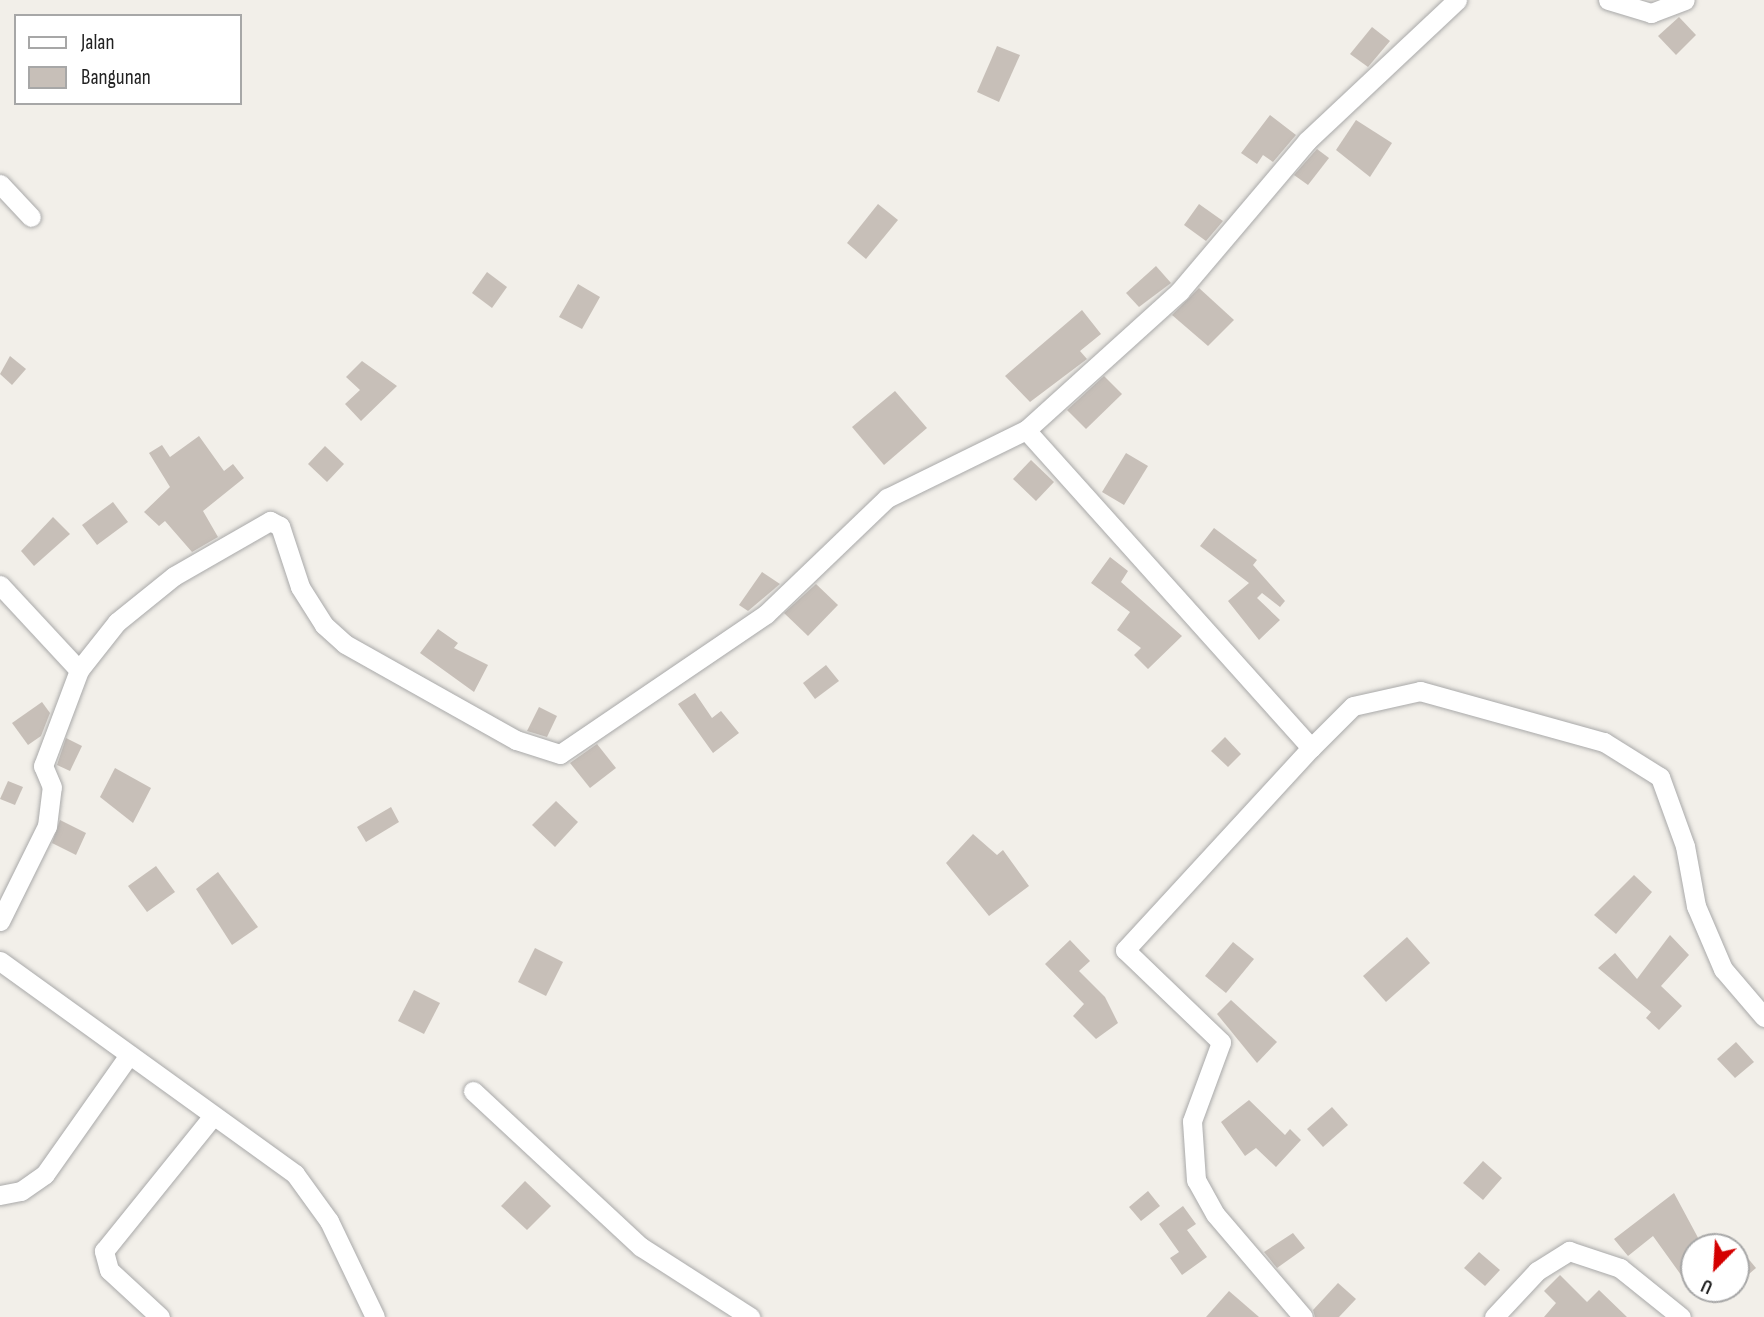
<!DOCTYPE html>
<html>
<head>
<meta charset="utf-8">
<style>
	body { margin:0 }
	#map { position:relative; width:1764px; height:1317px; overflow:hidden; background:#f2efe9; font-family:"Sofia Sans Condensed",sans-serif }
	div>[style] { position:absolute }
	.building>* { inset:0; background:#c7bfb8 }
	.roads { filter:drop-shadow(0 0 2px #a9a9a9) drop-shadow(0 0 2px #a9a9a9) }
	.street>* { height:19px; margin:-9.5px; padding:0 9.5px; transform-origin:9.5px; border-radius:9.5px; background:#fff }
	span { translate:-50% -50%; white-space:nowrap; text-align:center; line-height:1.15; -webkit-text-stroke:5px #fff; paint-order:stroke }
	.legend { position:absolute; left:14px; top:14px; width:228px; height:91px; box-sizing:border-box; background:#fff; border:2px solid #a7a7a7; margin:0; padding:9px 12px; list-style:none; font-size:21px; color:#222 }
	.legend li { display:flex; align-items:center; gap:14px; height:35px }
	.legend b { width:35px; border:2px solid #a7a7a7 }
	.north { position:absolute; left:1680px; top:1233px; width:70px; height:70px; box-sizing:border-box; background:#fff; border:2px solid #a7a7a7; border-radius:50%; rotate:204deg; font-size:19px; font-weight:700; line-height:28px; text-align:center; color:#222 }
	.north::after { content:''; display:block; margin:auto; width:24px; height:32px; background:#d40000; clip-path:polygon(50% 0,100% 100%,50% 72%,0 100%) }
</style>
</head>
<body>
<div id="map">
	<div class="building">
		<div style="clip-path:polygon(1679px 17px,1696px 35px,1676px 55px,1658px 36px)"></div>
		<div style="clip-path:polygon(1372px 27px,1390px 41px,1368px 67px,1350px 54px)"></div>
		<div style="clip-path:polygon(997px 46px,1020px 55px,999px 102px,977px 92px)"></div>
		<div style="clip-path:polygon(1270px 115px,1296px 135px,1273px 162px,1263px 155px,1257px 164px,1241px 153px)"></div>
		<div style="clip-path:polygon(1356px 120px,1392px 143px,1370px 177px,1336px 150px)"></div>
		<div style="clip-path:polygon(1317px 149px,1329px 158px,1308px 185px,1294px 175px)"></div>
		<div style="clip-path:polygon(878px 204px,898px 220px,866px 259px,847px 243px)"></div>
		<div style="clip-path:polygon(1199px 204px,1223px 221px,1206px 241px,1184px 225px)"></div>
		<div style="clip-path:polygon(1156px 266px,1171px 283px,1139px 307px,1126px 293px)"></div>
		<div style="clip-path:polygon(487px 272px,507px 287px,492px 308px,472px 293px)"></div>
		<div style="clip-path:polygon(578px 284px,600px 297px,582px 329px,559px 317px)"></div>
		<div style="clip-path:polygon(1199px 288px,1234px 320px,1208px 346px,1172px 315px)"></div>
		<div style="clip-path:polygon(1082px 310px,1101px 334px,1080px 351px,1087px 359px,1030px 402px,1005px 376px)"></div>
		<div style="clip-path:polygon(10px 356px,26px 369px,12px 385px,0 374px)"></div>
		<div style="clip-path:polygon(362px 361px,397px 386px,361px 421px,345px 404px,360px 390px,346px 377px)"></div>
		<div style="clip-path:polygon(1104px 376px,1122px 394px,1086px 429px,1067px 410px)"></div>
		<div style="clip-path:polygon(895px 391px,927px 428px,884px 465px,852px 427px)"></div>
		<div style="clip-path:polygon(199px 436px,224px 471px,233px 464px,244px 478px,203px 511px,218px 537px,192px 552px,165px 521px,159px 526px,144px 512px,170px 487px,149px 453px,162px 445px,170px 457px)"></div>
		<div style="clip-path:polygon(325px 446px,344px 464px,327px 482px,308px 464px)"></div>
		<div style="clip-path:polygon(1126px 453px,1148px 466px,1124px 505px,1102px 492px)"></div>
		<div style="clip-path:polygon(1031px 460px,1054px 482px,1036px 501px,1013px 479px)"></div>
		<div style="clip-path:polygon(113px 502px,128px 522px,97px 545px,82px 525px)"></div>
		<div style="clip-path:polygon(53px 517px,70px 534px,34px 566px,21px 551px)"></div>
		<div style="clip-path:polygon(1214px 528px,1257px 560px,1253px 565px,1285px 601px,1280px 607px,1262px 593px,1257px 598px,1280px 620px,1259px 640px,1228px 601px,1249px 583px,1200px 546px)"></div>
		<div style="clip-path:polygon(1110px 557px,1128px 571px,1121px 582px,1182px 636px,1148px 669px,1134px 655px,1141px 648px,1117px 630px,1130px 612px,1091px 583px)"></div>
		<div style="clip-path:polygon(762px 572px,780px 584px,748px 611px,739px 605px)"></div>
		<div style="clip-path:polygon(816px 584px,838px 605px,808px 636px,784px 613px)"></div>
		<div style="clip-path:polygon(438px 629px,458px 643px,454px 648px,488px 665px,474px 692px,420px 653px)"></div>
		<div style="clip-path:polygon(826px 665px,839px 681px,815px 699px,803px 683px)"></div>
		<div style="clip-path:polygon(695px 693px,712px 718px,721px 711px,739px 733px,713px 753px,678px 704px)"></div>
		<div style="clip-path:polygon(42px 702px,50px 713px,41px 736px,28px 745px,12px 723px)"></div>
		<div style="clip-path:polygon(539px 707px,557px 716px,547px 737px,527px 731px)"></div>
		<div style="clip-path:polygon(1225px 737px,1241px 754px,1228px 767px,1211px 751px)"></div>
		<div style="clip-path:polygon(66px 738px,82px 746px,70px 771px,57px 765px)"></div>
		<div style="clip-path:polygon(597px 744px,616px 768px,590px 788px,570px 763px)"></div>
		<div style="clip-path:polygon(115px 768px,151px 788px,133px 823px,100px 797px)"></div>
		<div style="clip-path:polygon(8px 781px,23px 787px,15px 805px,0 799px)"></div>
		<div style="clip-path:polygon(556px 801px,578px 822px,555px 847px,532px 825px)"></div>
		<div style="clip-path:polygon(391px 807px,399px 822px,366px 842px,357px 827px)"></div>
		<div style="clip-path:polygon(60px 820px,86px 833px,76px 855px,52px 843px)"></div>
		<div style="clip-path:polygon(973px 834px,997px 855px,1003px 850px,1029px 886px,989px 916px,946px 863px)"></div>
		<div style="clip-path:polygon(156px 866px,175px 892px,147px 912px,128px 886px)"></div>
		<div style="clip-path:polygon(218px 872px,258px 927px,232px 945px,196px 889px)"></div>
		<div style="clip-path:polygon(1634px 875px,1652px 892px,1616px 934px,1594px 915px)"></div>
		<div style="clip-path:polygon(1670px 935px,1689px 955px,1661px 986px,1682px 1006px,1659px 1030px,1646px 1018px,1651px 1012px,1598px 968px,1615px 953px,1637px 979px)"></div>
		<div style="clip-path:polygon(1407px 937px,1430px 963px,1386px 1002px,1363px 976px)"></div>
		<div style="clip-path:polygon(1070px 940px,1090px 961px,1079px 971px,1105px 997px,1118px 1023px,1096px 1039px,1073px 1016px,1084px 1004px,1045px 964px)"></div>
		<div style="clip-path:polygon(1233px 942px,1254px 959px,1226px 993px,1205px 976px)"></div>
		<div style="clip-path:polygon(535px 948px,563px 962px,546px 996px,518px 982px)"></div>
		<div style="clip-path:polygon(414px 990px,440px 1003px,424px 1034px,398px 1021px)"></div>
		<div style="clip-path:polygon(1231px 1000px,1277px 1042px,1257px 1063px,1217px 1014px)"></div>
		<div style="clip-path:polygon(1736px 1042px,1754px 1062px,1735px 1078px,1717px 1059px)"></div>
		<div style="clip-path:polygon(1249px 1100px,1285px 1135px,1290px 1129px,1301px 1140px,1276px 1167px,1256px 1148px,1245px 1156px,1221px 1122px)"></div>
		<div style="clip-path:polygon(1332px 1107px,1348px 1125px,1323px 1147px,1307px 1129px)"></div>
		<div style="clip-path:polygon(1483px 1161px,1502px 1178px,1483px 1200px,1463px 1183px)"></div>
		<div style="clip-path:polygon(525px 1181px,551px 1206px,527px 1230px,501px 1206px)"></div>
		<div style="clip-path:polygon(1148px 1191px,1160px 1206px,1141px 1221px,1129px 1207px)"></div>
		<div style="clip-path:polygon(1674px 1193px,1703px 1247px,1694px 1247px,1694px 1293px,1653px 1236px,1628px 1256px,1614px 1239px)"></div>
		<div style="clip-path:polygon(1183px 1206px,1196px 1224px,1187px 1230px,1207px 1257px,1182px 1275px,1170px 1258px,1179px 1252px,1159px 1224px)"></div>
		<div style="clip-path:polygon(1293px 1233px,1305px 1248px,1277px 1268px,1264px 1252px)"></div>
		<div style="clip-path:polygon(1736px 1244px,1756px 1268px,1736px 1285px)"></div>
		<div style="clip-path:polygon(1479px 1252px,1500px 1270px,1485px 1286px,1464px 1268px)"></div>
		<div style="clip-path:polygon(1560px 1275px,1587px 1302px,1599px 1290px,1627px 1317px,1544px 1317px,1556px 1303px,1544px 1291px)"></div>
		<div style="clip-path:polygon(1338px 1283px,1356px 1299px,1339px 1317px,1315px 1317px,1313px 1310px)"></div>
		<div style="clip-path:polygon(1229px 1291px,1259px 1317px,1206px 1317px)"></div>
	</div>
	<div class="roads">
		<div class="street">
			<div style="left:1457px;top:0;width:206px;rotate:136.8deg"></div>
			<div style="left:1307px;top:141px;width:197px;rotate:130.3deg"></div>
			<div style="left:1180px;top:291px;width:207px;rotate:137.9deg"></div>
			<div style="left:1026px;top:430px;width:427px;rotate:48.1deg"></div>
			<div style="left:1311px;top:748px;width:59px;rotate:-45deg"></div>
			<div style="left:1353px;top:706px;width:69px;rotate:-12.6deg"></div>
			<div style="left:1420px;top:691px;width:191px;rotate:15.5deg"></div>
			<div style="left:1604px;top:742px;width:66px;rotate:32deg"></div>
			<div style="left:1660px;top:777px;width:73px;rotate:70.1deg"></div>
			<div style="left:1685px;top:846px;width:61px;rotate:79.6deg"></div>
			<div style="left:1696px;top:906px;width:69px;rotate:66.8deg"></div>
			<div style="left:1723px;top:969px;width:63px;rotate:49.5deg"></div>
			<div style="left:1608px;top:0;width:45px;rotate:16.8deg"></div>
			<div style="left:1651px;top:13px;width:36px;rotate:-21deg"></div>
			<div style="left:0;top:184px;width:45px;rotate:46.8deg"></div>
			<div style="left:0;top:585px;width:116px;rotate:47.1deg"></div>
			<div style="left:0;top:921px;width:106px;rotate:-63.7deg"></div>
			<div style="left:47px;top:826px;width:39px;rotate:-83deg"></div>
			<div style="left:52px;top:787px;width:23px;rotate:-113deg"></div>
			<div style="left:43px;top:766px;width:103px;rotate:-69.4deg"></div>
			<div style="left:79px;top:670px;width:61px;rotate:-51.6deg"></div>
			<div style="left:117px;top:622px;width:73px;rotate:-38.9deg"></div>
			<div style="left:174px;top:576px;width:111px;rotate:-29.8deg"></div>
			<div style="left:270px;top:521px;width:11px;rotate:27deg"></div>
			<div style="left:280px;top:526px;width:64px;rotate:71.8deg"></div>
			<div style="left:300px;top:587px;width:45px;rotate:57.7deg"></div>
			<div style="left:324px;top:625px;width:28px;rotate:42deg"></div>
			<div style="left:345px;top:644px;width:196px;rotate:29.3deg"></div>
			<div style="left:516px;top:740px;width:46px;rotate:17.7deg"></div>
			<div style="left:560px;top:754px;width:249px;rotate:-34.2deg"></div>
			<div style="left:766px;top:614px;width:168px;rotate:-43.8deg"></div>
			<div style="left:887px;top:498px;width:155px;rotate:-26.1deg"></div>
			<div style="left:0;top:961px;width:364px;rotate:35.8deg"></div>
			<div style="left:295px;top:1174px;width:58px;rotate:54.1deg"></div>
			<div style="left:329px;top:1221px;width:106px;rotate:64.4deg"></div>
			<div style="left:473px;top:1091px;width:229px;rotate:42.9deg"></div>
			<div style="left:641px;top:1247px;width:130px;rotate:32.7deg"></div>
			<div style="left:0;top:1195px;width:21px;rotate:-11deg"></div>
			<div style="left:21px;top:1191px;width:29px;rotate:-35deg"></div>
			<div style="left:45px;top:1174px;width:146px;rotate:-54.8deg"></div>
			<div style="left:160px;top:1317px;width:69px;rotate:-137.3deg"></div>
			<div style="left:109px;top:1270px;width:20px;rotate:-105deg"></div>
			<div style="left:104px;top:1251px;width:174px;rotate:-51.1deg"></div>
			<div style="left:1303px;top:1317px;width:135px;rotate:-130.5deg"></div>
			<div style="left:1215px;top:1214px;width:39px;rotate:-119deg"></div>
			<div style="left:1196px;top:1180px;width:59px;rotate:-93.9deg"></div>
			<div style="left:1192px;top:1121px;width:84px;rotate:-69.8deg"></div>
			<div style="left:1221px;top:1042px;width:133px;rotate:-136.2deg"></div>
			<div style="left:1125px;top:950px;width:275px;rotate:-47.4deg"></div>
			<div style="left:1494px;top:1317px;width:63px;rotate:-46.9deg"></div>
			<div style="left:1537px;top:1271px;width:38px;rotate:-32deg"></div>
			<div style="left:1569px;top:1251px;width:54px;rotate:18.4deg"></div>
			<div style="left:1620px;top:1268px;width:78px;rotate:38.8deg"></div>
		</div>
	</div>
	<ul class="legend">
	<li><b style="height:9px;background:#fff"></b>Jalan</li>
	<li><b style="height:19px;background:#c7bfb8"></b>Bangunan</li>
	</ul>
	<div class="north">U</div>
</div>
</body>
</html>
